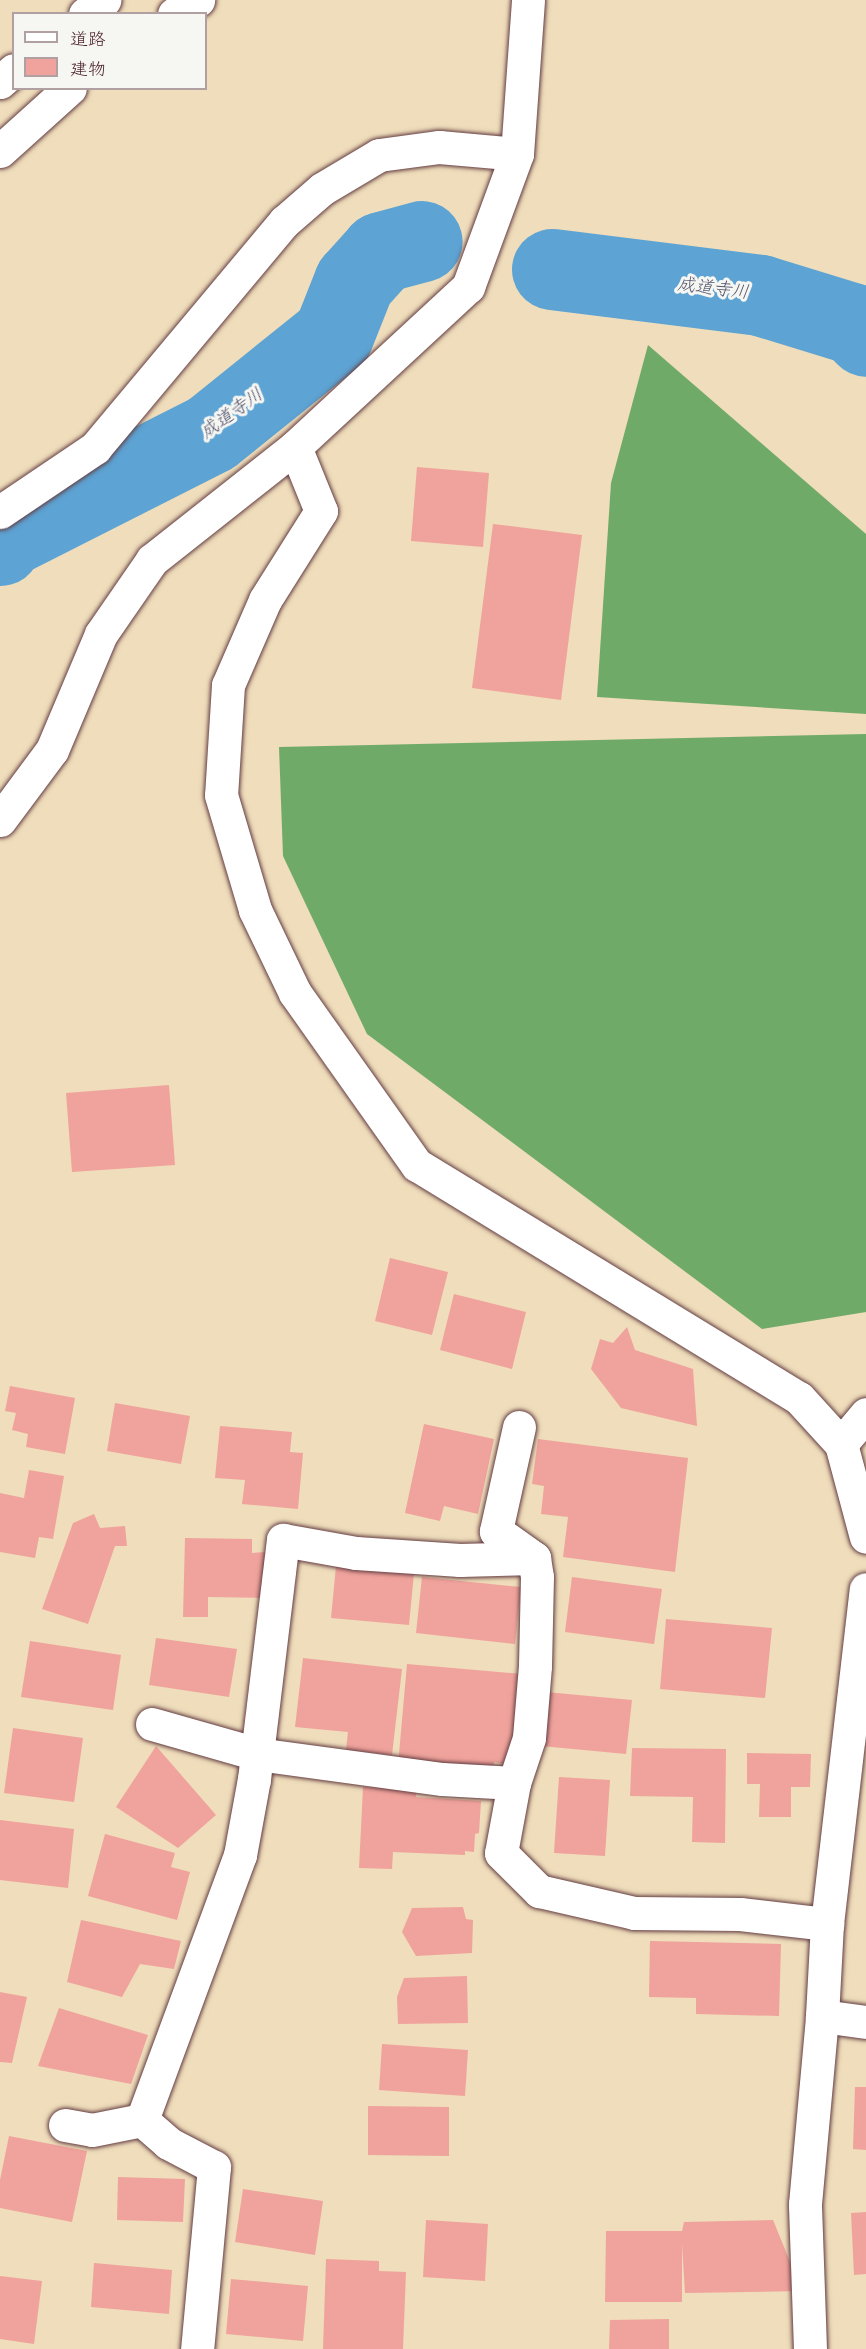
<!DOCTYPE html>
<html>
<head>
<meta charset="utf-8">
<style>
	body { margin:0 }
	#map { position:relative; width:866px; height:2349px; overflow:hidden; background:#efddbb; font-family:Pangolin,"Klee One",sans-serif }
	div>[style] { position:absolute }
	.forest>* { inset:0; background:#70aa69 }
	.river>* { height:81px; margin:-40.5px; padding:0 40.5px; transform-origin:40.5px; border-radius:40.5px; background:#5da3d3 }
	.building>* { inset:0; background:#f0a39c }
	.roads { filter:drop-shadow(0 0 2px #633c41) drop-shadow(0 0 2px #633c41) }
	.minor>* { height:33px; margin:-16.5px; padding:0 16.5px; transform-origin:16.5px; border-radius:16.5px; background:#fff }
	.highway>* { height:33px; margin:-16.5px; padding:0 16.5px; transform-origin:16.5px; border-radius:16.5px; background:#fff }
	span { translate:-50% -50%; white-space:nowrap; text-align:center; line-height:1.15; -webkit-text-stroke:6px #f6f6f2; paint-order:stroke }
	.water-label { font-size:18px; color:#52546e; font-style:italic }
	.legend { position:absolute; left:12px; top:12px; width:195px; height:78px; box-sizing:border-box; background:#f6f6f2; border:2px solid #b1a0a2; margin:0; padding:8px 10px; list-style:none; font-size:18px; color:#4a1f2b }
	.legend li { display:flex; align-items:center; gap:12px; height:30px }
	.legend b { width:30px; border:2px solid #b1a0a2 }
</style>
</head>
<body>
<div id="map">
	<div class="forest">
		<div style="clip-path:polygon(648px 345px,866px 534px,866px 714px,597px 697px,611px 483px)"></div>
		<div style="clip-path:polygon(866px 734px,866px 1312px,762px 1329px,367px 1034px,283px 856px,279px 747px)"></div>
	</div>
	<div class="river">
		<div style="left:552px;top:269px;width:210px;rotate:7.1deg"></div>
		<div style="left:760px;top:295px;width:99px;rotate:17deg"></div>
		<div style="left:855px;top:324px;width:16px;rotate:47deg"></div>
		<div style="left:0;top:545px;width:8px;rotate:-60deg"></div>
		<div style="left:4px;top:538px;width:232px;rotate:-26.9deg"></div>
		<div style="left:211px;top:433px;width:156px;rotate:-38.8deg"></div>
		<div style="left:333px;top:335px;width:57px;rotate:-68.4deg"></div>
		<div style="left:354px;top:282px;width:40px;rotate:-48deg"></div>
		<div style="left:381px;top:252px;width:42px;rotate:-15deg"></div>
	</div>
	<div class="building">
		<div style="clip-path:polygon(417px 467px,489px 473px,483px 547px,411px 541px)"></div>
		<div style="clip-path:polygon(493px 524px,582px 535px,561px 700px,472px 688px)"></div>
		<div style="clip-path:polygon(169px 1085px,175px 1165px,72px 1172px,66px 1093px)"></div>
		<div style="clip-path:polygon(390px 1258px,448px 1272px,432px 1335px,375px 1321px)"></div>
		<div style="clip-path:polygon(454px 1294px,526px 1312px,512px 1369px,440px 1350px)"></div>
		<div style="clip-path:polygon(627px 1327px,635px 1350px,693px 1369px,697px 1426px,621px 1408px,591px 1369px,600px 1339px,613px 1343px)"></div>
		<div style="clip-path:polygon(10px 1386px,75px 1398px,65px 1454px,26px 1447px,28px 1434px,12px 1430px,16px 1413px,5px 1411px)"></div>
		<div style="clip-path:polygon(115px 1403px,190px 1416px,181px 1464px,107px 1451px)"></div>
		<div style="clip-path:polygon(424px 1424px,494px 1439px,478px 1514px,444px 1506px,440px 1521px,405px 1513px)"></div>
		<div style="clip-path:polygon(220px 1426px,292px 1432px,290px 1452px,303px 1453px,298px 1509px,242px 1504px,245px 1480px,215px 1478px)"></div>
		<div style="clip-path:polygon(538px 1439px,688px 1458px,675px 1572px,563px 1557px,568px 1517px,541px 1514px,544px 1486px,532px 1484px)"></div>
		<div style="clip-path:polygon(29px 1470px,64px 1476px,53px 1539px,39px 1537px,35px 1558px,0 1552px,0 1493px,24px 1498px)"></div>
		<div style="clip-path:polygon(94px 1514px,100px 1528px,125px 1526px,127px 1546px,115px 1546px,88px 1624px,42px 1609px,73px 1523px)"></div>
		<div style="clip-path:polygon(185px 1538px,252px 1539px,252px 1553px,266px 1552px,265px 1598px,208px 1597px,208px 1617px,183px 1617px)"></div>
		<div style="clip-path:polygon(336px 1566px,414px 1573px,409px 1625px,331px 1618px)"></div>
		<div style="clip-path:polygon(422px 1577px,521px 1587px,515px 1644px,416px 1633px)"></div>
		<div style="clip-path:polygon(572px 1577px,662px 1589px,654px 1644px,565px 1632px)"></div>
		<div style="clip-path:polygon(666px 1619px,772px 1628px,765px 1698px,660px 1689px)"></div>
		<div style="clip-path:polygon(156px 1638px,237px 1649px,229px 1697px,149px 1685px)"></div>
		<div style="clip-path:polygon(30px 1641px,121px 1655px,113px 1710px,21px 1697px)"></div>
		<div style="clip-path:polygon(303px 1658px,402px 1669px,392px 1755px,346px 1750px,348px 1732px,295px 1727px)"></div>
		<div style="clip-path:polygon(407px 1664px,522px 1674px,514px 1765px,494px 1762px,493px 1774px,398px 1765px)"></div>
		<div style="clip-path:polygon(546px 1692px,632px 1700px,626px 1754px,541px 1746px)"></div>
		<div style="clip-path:polygon(13px 1728px,83px 1738px,74px 1802px,4px 1793px)"></div>
		<div style="clip-path:polygon(156px 1746px,216px 1815px,178px 1848px,116px 1807px)"></div>
		<div style="clip-path:polygon(632px 1748px,726px 1749px,725px 1843px,692px 1842px,693px 1797px,630px 1796px)"></div>
		<div style="clip-path:polygon(747px 1753px,811px 1754px,810px 1787px,791px 1787px,791px 1817px,759px 1817px,760px 1784px,747px 1784px)"></div>
		<div style="clip-path:polygon(559px 1777px,610px 1780px,605px 1856px,554px 1853px)"></div>
		<div style="clip-path:polygon(363px 1787px,416px 1789px,416px 1797px,481px 1801px,479px 1833px,475px 1834px,474px 1852px,465px 1851px,465px 1855px,393px 1852px,392px 1869px,359px 1868px)"></div>
		<div style="clip-path:polygon(0 1820px,74px 1829px,68px 1888px,0 1880px)"></div>
		<div style="clip-path:polygon(105px 1834px,175px 1853px,171px 1867px,190px 1872px,177px 1920px,88px 1896px)"></div>
		<div style="clip-path:polygon(463px 1907px,466px 1919px,473px 1920px,472px 1953px,416px 1956px,402px 1932px,412px 1908px)"></div>
		<div style="clip-path:polygon(81px 1920px,181px 1941px,174px 1969px,140px 1964px,122px 1997px,67px 1982px)"></div>
		<div style="clip-path:polygon(650px 1941px,781px 1944px,779px 2016px,696px 2014px,696px 1998px,649px 1997px)"></div>
		<div style="clip-path:polygon(467px 1976px,468px 2023px,398px 2024px,397px 1997px,404px 1978px)"></div>
		<div style="clip-path:polygon(0 1992px,27px 1997px,12px 2063px,0 2062px)"></div>
		<div style="clip-path:polygon(59px 2008px,148px 2035px,131px 2084px,38px 2066px)"></div>
		<div style="clip-path:polygon(382px 2044px,468px 2050px,465px 2096px,379px 2090px)"></div>
		<div style="clip-path:polygon(855px 2087px,866px 2087px,866px 2150px,853px 2149px)"></div>
		<div style="clip-path:polygon(368px 2106px,449px 2107px,449px 2156px,368px 2155px)"></div>
		<div style="clip-path:polygon(9px 2136px,87px 2151px,72px 2222px,0 2208px,0 2180px)"></div>
		<div style="clip-path:polygon(118px 2177px,185px 2179px,183px 2222px,117px 2220px)"></div>
		<div style="clip-path:polygon(243px 2189px,323px 2201px,315px 2255px,235px 2242px)"></div>
		<div style="clip-path:polygon(866px 2212px,866px 2274px,854px 2275px,851px 2213px)"></div>
		<div style="clip-path:polygon(426px 2220px,488px 2224px,485px 2281px,423px 2277px)"></div>
		<div style="clip-path:polygon(773px 2220px,802px 2291px,685px 2293px,682px 2244px,682px 2302px,605px 2302px,606px 2231px,682px 2231px,684px 2222px)"></div>
		<div style="clip-path:polygon(326px 2259px,379px 2261px,379px 2271px,406px 2272px,403px 2349px,323px 2349px)"></div>
		<div style="clip-path:polygon(94px 2263px,172px 2270px,169px 2314px,91px 2307px)"></div>
		<div style="clip-path:polygon(0 2276px,42px 2281px,34px 2344px,0 2339px)"></div>
		<div style="clip-path:polygon(231px 2279px,308px 2286px,303px 2341px,226px 2334px)"></div>
		<div style="clip-path:polygon(669px 2319px,669px 2349px,609px 2349px,610px 2320px)"></div>
	</div>
	<div class="roads">
		<div class="minor">
			<div style="left:295px;top:447px;width:69px;rotate:67.9deg"></div>
			<div style="left:321px;top:511px;width:105px;rotate:122.2deg"></div>
			<div style="left:265px;top:600px;width:93px;rotate:113.5deg"></div>
			<div style="left:228px;top:685px;width:110px;rotate:93.6deg"></div>
			<div style="left:221px;top:795px;width:120px;rotate:73.5deg"></div>
			<div style="left:255px;top:910px;width:92px;rotate:64.3deg"></div>
			<div style="left:295px;top:993px;width:211px;rotate:54.7deg"></div>
			<div style="left:417px;top:1165px;width:447px;rotate:31.4deg"></div>
			<div style="left:799px;top:1398px;width:62px;rotate:47.6deg"></div>
			<div style="left:841px;top:1444px;width:96px;rotate:75deg"></div>
			<div style="left:0;top:512px;width:115px;rotate:-34deg"></div>
			<div style="left:95px;top:448px;width:295px;rotate:-50.1deg"></div>
			<div style="left:284px;top:222px;width:50px;rotate:-41deg"></div>
			<div style="left:322px;top:189px;width:66px;rotate:-30.8deg"></div>
			<div style="left:379px;top:155px;width:61px;rotate:-7.6deg"></div>
			<div style="left:439px;top:147px;width:78px;rotate:5.1deg"></div>
			<div style="left:0;top:820px;width:87px;rotate:-53.4deg"></div>
			<div style="left:52px;top:750px;width:126px;rotate:-67.1deg"></div>
			<div style="left:101px;top:634px;width:90px;rotate:-55.4deg"></div>
			<div style="left:152px;top:560px;width:182px;rotate:-38.3deg"></div>
			<div style="left:295px;top:447px;width:236px;rotate:-42.8deg"></div>
			<div style="left:468px;top:287px;width:142px;rotate:-69.8deg"></div>
			<div style="left:517px;top:154px;width:154px;rotate:-85.9deg"></div>
			<div style="left:519px;top:1427px;width:107px;rotate:102.5deg"></div>
			<div style="left:496px;top:1531px;width:47px;rotate:35.4deg"></div>
			<div style="left:534px;top:1558px;width:19px;rotate:81deg"></div>
			<div style="left:537px;top:1577px;width:89px;rotate:91.3deg"></div>
			<div style="left:535px;top:1666px;width:72px;rotate:94.8deg"></div>
			<div style="left:529px;top:1738px;width:47px;rotate:108.4deg"></div>
			<div style="left:514px;top:1783px;width:71px;rotate:100.5deg"></div>
			<div style="left:501px;top:1853px;width:54px;rotate:45deg"></div>
			<div style="left:539px;top:1891px;width:98px;rotate:13deg"></div>
			<div style="left:634px;top:1913px;width:106px;rotate:0.5deg"></div>
			<div style="left:740px;top:1914px;width:88px;rotate:6.6deg"></div>
			<div style="left:841px;top:1444px;width:39px;rotate:-50deg"></div>
			<div style="left:152px;top:1724px;width:109px;rotate:15.9deg"></div>
			<div style="left:257px;top:1754px;width:187px;rotate:7.7deg"></div>
			<div style="left:442px;top:1779px;width:72px;rotate:3.2deg"></div>
			<div style="left:822px;top:2016px;width:44px;rotate:7.8deg"></div>
			<div style="left:142px;top:2120px;width:283px;rotate:-69.7deg"></div>
			<div style="left:240px;top:1855px;width:77px;rotate:-79.6deg"></div>
			<div style="left:254px;top:1779px;width:241px;rotate:-83.1deg"></div>
			<div style="left:283px;top:1540px;width:74px;rotate:10.1deg"></div>
			<div style="left:356px;top:1553px;width:104px;rotate:3.9deg"></div>
			<div style="left:460px;top:1560px;width:74px;rotate:-1.5deg"></div>
			<div style="left:142px;top:2120px;width:35px;rotate:41deg"></div>
			<div style="left:168px;top:2143px;width:52px;rotate:27.6deg"></div>
			<div style="left:214px;top:2167px;width:183px;rotate:95.3deg"></div>
			<div style="left:65px;top:2125px;width:27px;rotate:10deg"></div>
			<div style="left:92px;top:2130px;width:51px;rotate:-11.3deg"></div>
			<div style="left:810px;top:2349px;width:145px;rotate:-92deg"></div>
			<div style="left:805px;top:2204px;width:189px;rotate:-84.8deg"></div>
			<div style="left:822px;top:2016px;width:92px;rotate:-86.9deg"></div>
			<div style="left:827px;top:1924px;width:337px;rotate:-83.4deg"></div>
		</div>
		<div class="highway">
			<div style="left:85px;top:14px;width:24px;rotate:-36deg"></div>
			<div style="left:174px;top:14px;width:28px;rotate:-30deg"></div>
			<div style="left:0;top:82px;width:18px;rotate:-41deg"></div>
			<div style="left:0;top:151px;width:94px;rotate:-42deg"></div>
		</div>
	</div>
	<div class="water-label">
		<span style="left:713px;top:289px;rotate:7deg">成道寺川</span>
		<span style="left:232px;top:414px;rotate:-36deg">成道寺川</span>
	</div>
	<ul class="legend">
	<li><b style="height:8px;background:#fff"></b>道路</li>
	<li><b style="height:16px;background:#f0a39c"></b>建物</li>
	</ul>
</div>
</body>
</html>
